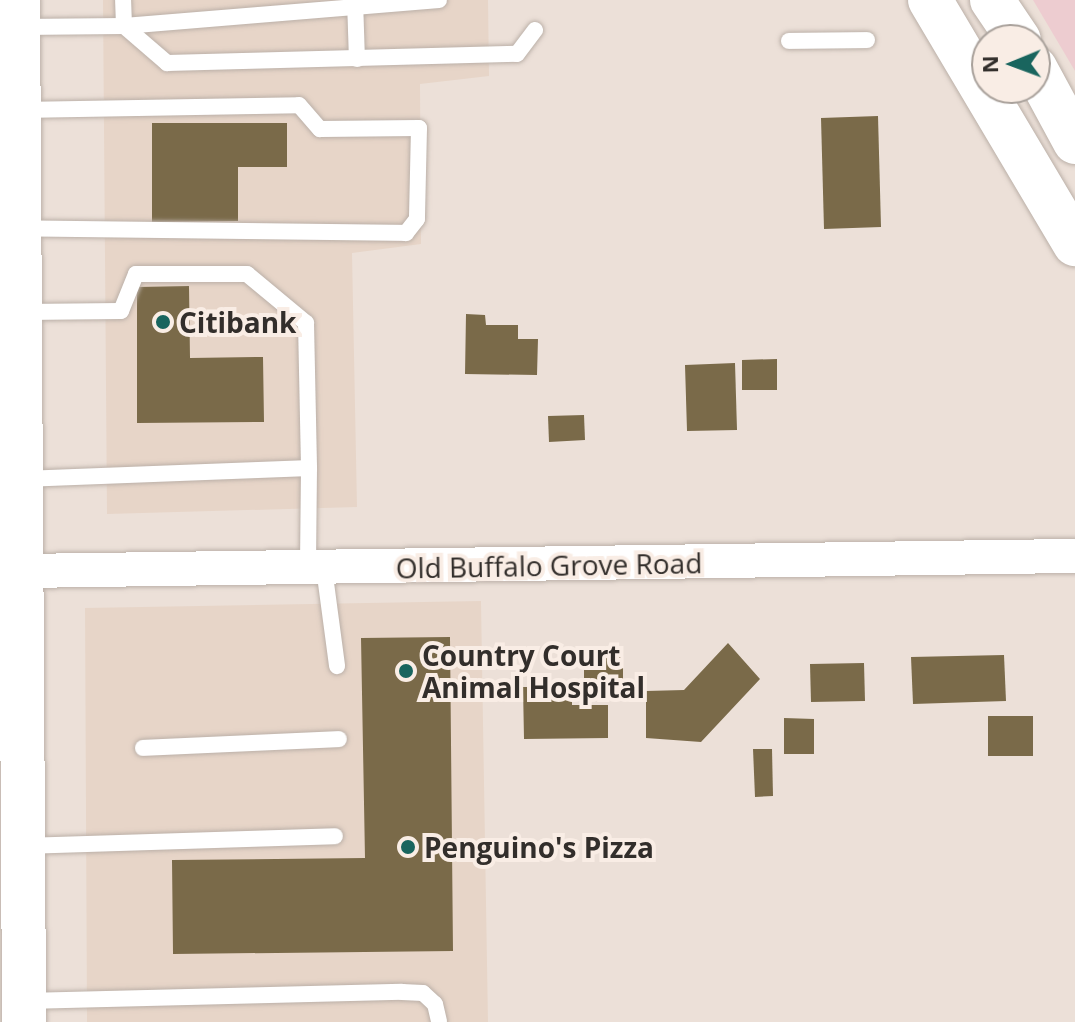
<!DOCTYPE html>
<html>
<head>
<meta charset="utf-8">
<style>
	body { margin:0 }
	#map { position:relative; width:1075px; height:1022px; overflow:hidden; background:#ece0d8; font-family:"Open Sans",sans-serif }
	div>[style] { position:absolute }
	.built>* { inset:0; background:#e7d5c8 }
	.green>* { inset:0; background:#edccd0 }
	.building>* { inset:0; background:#7a6a49 }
	.roads { filter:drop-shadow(0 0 2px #bbb0a8) drop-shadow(0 0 2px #bbb0a8) }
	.service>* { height:16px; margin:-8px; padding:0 8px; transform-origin:8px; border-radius:8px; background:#fff }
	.minor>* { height:34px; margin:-17px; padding:0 17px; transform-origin:17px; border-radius:17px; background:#fff }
	.secondary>* { height:44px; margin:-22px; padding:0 22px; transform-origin:22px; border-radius:22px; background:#fff }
	.primary>* { height:44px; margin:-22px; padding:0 22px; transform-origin:22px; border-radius:22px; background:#fff }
	.dots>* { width:22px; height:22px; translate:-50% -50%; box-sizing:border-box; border:4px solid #f9ede5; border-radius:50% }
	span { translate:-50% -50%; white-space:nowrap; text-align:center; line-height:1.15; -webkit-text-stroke:8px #f9ede5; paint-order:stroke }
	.poi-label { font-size:28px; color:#322e2b; font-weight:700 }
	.left { translate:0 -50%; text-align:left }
	.street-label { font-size:28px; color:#322e2b }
	.north { position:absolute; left:971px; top:24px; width:80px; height:80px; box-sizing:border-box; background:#f9ede5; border:2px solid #a9a19b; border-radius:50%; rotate:269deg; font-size:22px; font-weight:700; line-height:32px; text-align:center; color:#322e2b }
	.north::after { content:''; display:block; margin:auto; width:28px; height:36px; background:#19655e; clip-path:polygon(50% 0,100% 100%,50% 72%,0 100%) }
</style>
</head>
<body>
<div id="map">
	<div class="built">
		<div style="clip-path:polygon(103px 0,488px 0,489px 76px,420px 84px,421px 244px,352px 253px,357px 507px,107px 514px)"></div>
		<div style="clip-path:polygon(481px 601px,488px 1022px,87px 1022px,85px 608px)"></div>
	</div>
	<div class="green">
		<div style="clip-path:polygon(1033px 0,1075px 0,1075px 71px)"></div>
	</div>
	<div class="building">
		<div style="clip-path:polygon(878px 116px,881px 227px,824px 229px,821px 118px)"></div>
		<div style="clip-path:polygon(152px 123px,287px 123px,287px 167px,238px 167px,238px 221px,152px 222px)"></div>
		<div style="clip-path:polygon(189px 286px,190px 358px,263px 357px,264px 422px,137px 423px,137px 287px)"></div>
		<div style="clip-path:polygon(466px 314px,485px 315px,486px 325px,518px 325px,518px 339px,538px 339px,537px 375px,465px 374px)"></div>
		<div style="clip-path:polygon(777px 359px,777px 390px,742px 390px,742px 360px)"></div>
		<div style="clip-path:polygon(735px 363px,737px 430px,687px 431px,685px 365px)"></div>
		<div style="clip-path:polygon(584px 415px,585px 440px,549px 442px,548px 416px)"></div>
		<div style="clip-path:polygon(450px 637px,453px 951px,173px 954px,172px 860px,365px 858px,361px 638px)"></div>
		<div style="clip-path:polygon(728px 643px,760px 679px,701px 742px,646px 738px,646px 691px,684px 690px)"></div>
		<div style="clip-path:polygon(584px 651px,623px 651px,623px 695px,584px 695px)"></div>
		<div style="clip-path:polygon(1004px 655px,1006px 701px,913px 704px,911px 657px)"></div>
		<div style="clip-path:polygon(864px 663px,865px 701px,811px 702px,810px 664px)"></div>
		<div style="clip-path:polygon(523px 687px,572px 687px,572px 705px,608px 705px,608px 738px,524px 739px)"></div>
		<div style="clip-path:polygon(988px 716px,1033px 716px,1033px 756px,988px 756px)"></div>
		<div style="clip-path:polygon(784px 718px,814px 719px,814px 754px,784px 754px)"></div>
		<div style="clip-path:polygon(753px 749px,772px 749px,773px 796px,755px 797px)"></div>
	</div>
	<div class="roads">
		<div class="service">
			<div style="left:355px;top:0;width:59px;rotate:88.1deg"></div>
			<div style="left:124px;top:26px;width:57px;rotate:40.7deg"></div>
			<div style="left:167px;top:63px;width:350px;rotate:-1.5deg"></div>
			<div style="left:517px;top:54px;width:30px;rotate:-53deg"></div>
			<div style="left:124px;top:26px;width:316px;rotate:-4.7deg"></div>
			<div style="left:20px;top:27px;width:104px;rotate:-0.6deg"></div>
			<div style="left:124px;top:26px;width:26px;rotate:-92deg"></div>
			<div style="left:789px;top:41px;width:78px;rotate:-0.7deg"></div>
			<div style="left:20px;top:110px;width:279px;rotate:-1deg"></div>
			<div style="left:299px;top:105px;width:32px;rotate:49deg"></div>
			<div style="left:320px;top:129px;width:99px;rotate:-0.6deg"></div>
			<div style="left:419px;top:128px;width:91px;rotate:91.3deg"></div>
			<div style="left:417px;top:219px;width:18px;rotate:128deg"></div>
			<div style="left:406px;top:233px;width:384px;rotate:-179.3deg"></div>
			<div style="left:23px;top:312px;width:98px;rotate:-0.6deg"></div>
			<div style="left:121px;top:311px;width:40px;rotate:-68deg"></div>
			<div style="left:136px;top:274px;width:111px"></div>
			<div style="left:247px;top:274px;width:77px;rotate:39.7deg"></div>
			<div style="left:306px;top:323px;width:145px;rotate:88.8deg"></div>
			<div style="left:24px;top:479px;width:285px;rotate:-2.2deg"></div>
			<div style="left:309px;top:468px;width:100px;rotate:90.6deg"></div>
			<div style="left:324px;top:568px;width:99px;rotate:82.4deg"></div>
			<div style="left:143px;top:748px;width:196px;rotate:-2.6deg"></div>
			<div style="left:23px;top:846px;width:312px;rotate:-1.8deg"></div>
			<div style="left:25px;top:1001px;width:377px;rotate:-1.4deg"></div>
			<div style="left:402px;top:992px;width:21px;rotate:3deg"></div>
			<div style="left:423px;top:993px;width:16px;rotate:43deg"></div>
			<div style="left:435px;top:1004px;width:18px;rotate:77deg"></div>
		</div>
		<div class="minor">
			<div style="left:22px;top:571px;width:1053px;rotate:-0.82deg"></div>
		</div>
		<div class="secondary">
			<div style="left:930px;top:0;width:284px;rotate:59.3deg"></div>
			<div style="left:992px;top:0;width:48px;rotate:56deg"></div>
			<div style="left:1035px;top:68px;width:84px;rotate:61.6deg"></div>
		</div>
		<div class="primary">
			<div style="left:18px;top:0;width:1022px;rotate:89.66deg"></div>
		</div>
	</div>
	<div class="dots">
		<div style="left:163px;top:322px;background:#19655e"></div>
		<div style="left:406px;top:671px;background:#19655e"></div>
		<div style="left:408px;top:847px;background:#19655e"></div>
	</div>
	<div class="poi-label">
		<span class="left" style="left:179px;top:322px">Citibank</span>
		<span class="left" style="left:422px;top:671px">Country Court<br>Animal Hospital</span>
		<span class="left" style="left:424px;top:847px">Penguino's Pizza</span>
	</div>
	<div class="street-label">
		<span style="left:549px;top:565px;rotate:-1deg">Old Buffalo Grove Road</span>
	</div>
	<div class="north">N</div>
</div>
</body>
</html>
